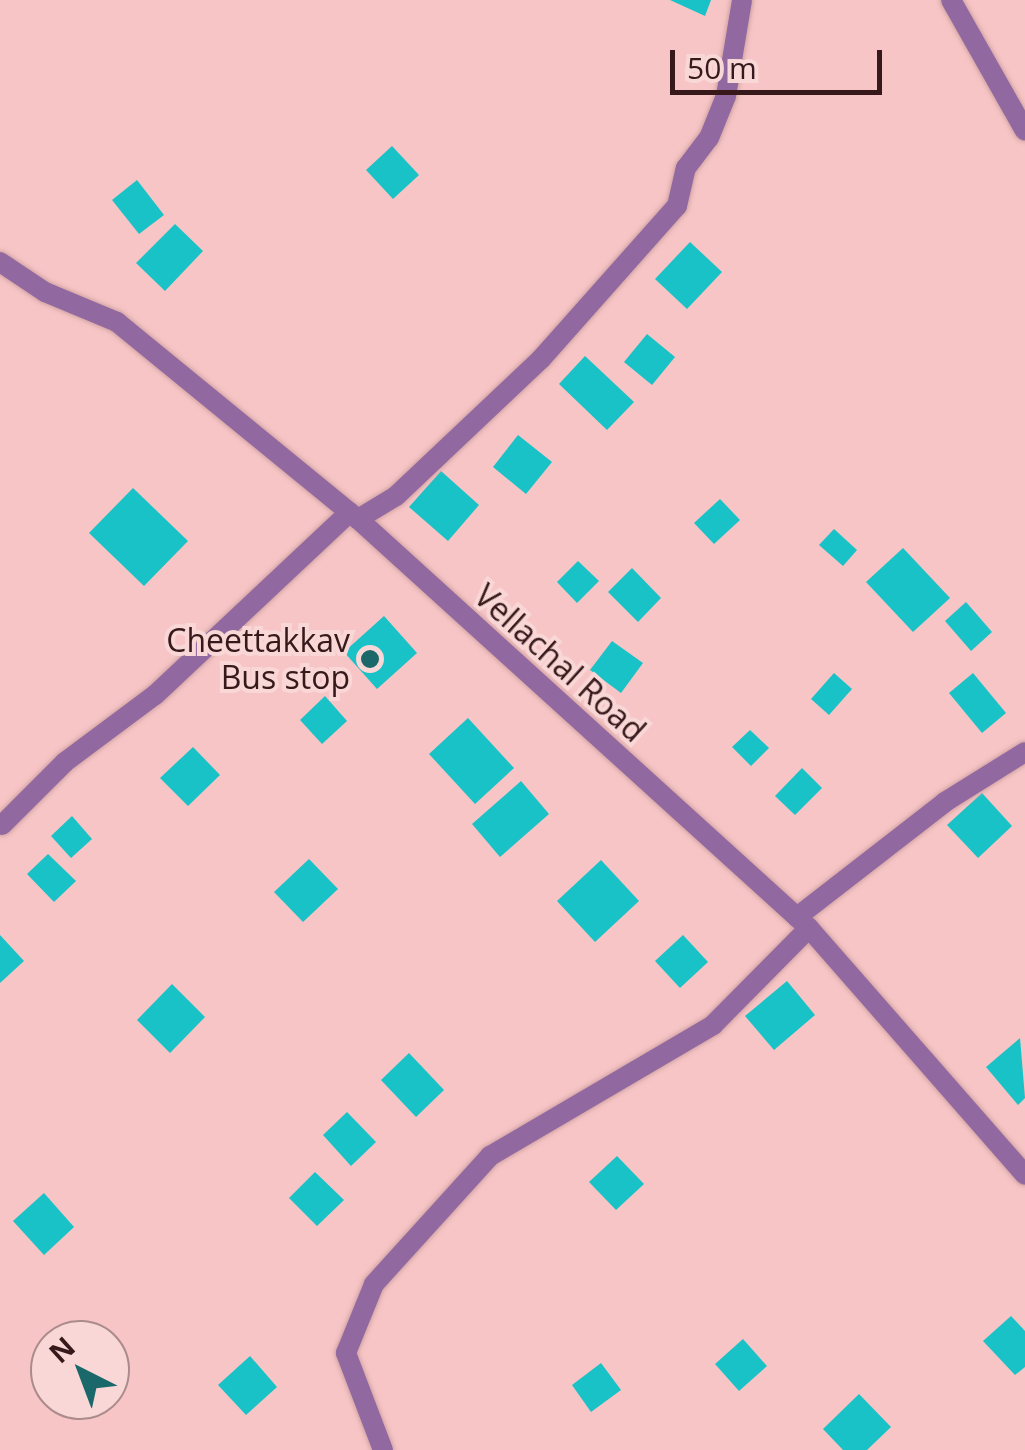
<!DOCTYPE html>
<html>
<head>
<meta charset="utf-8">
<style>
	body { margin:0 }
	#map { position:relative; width:1025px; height:1450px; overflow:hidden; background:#f7c5c6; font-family:"Open Sans",sans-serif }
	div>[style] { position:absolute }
	.building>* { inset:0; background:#18c2c6 }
	.roads { filter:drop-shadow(0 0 2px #d1a3a4) drop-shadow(0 0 2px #d1a3a4) }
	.minor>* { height:20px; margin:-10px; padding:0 10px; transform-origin:10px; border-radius:10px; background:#9268a0 }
	.dots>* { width:28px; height:28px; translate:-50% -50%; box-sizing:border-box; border:5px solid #f9d7d7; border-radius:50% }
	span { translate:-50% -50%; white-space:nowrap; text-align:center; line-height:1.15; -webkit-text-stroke:8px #f9d7d7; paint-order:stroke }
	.poi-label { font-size:32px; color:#37191b }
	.right { translate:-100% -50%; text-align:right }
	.street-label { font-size:32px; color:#37191b }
	.north { position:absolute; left:30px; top:1320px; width:100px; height:100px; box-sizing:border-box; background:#f9d7d7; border:2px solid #ab8b8c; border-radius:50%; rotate:318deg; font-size:28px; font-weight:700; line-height:40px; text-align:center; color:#37191b }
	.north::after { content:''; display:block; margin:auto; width:35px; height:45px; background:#1a686a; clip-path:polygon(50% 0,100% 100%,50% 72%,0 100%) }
	.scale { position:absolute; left:670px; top:50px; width:212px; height:45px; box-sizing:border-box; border:5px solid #37191b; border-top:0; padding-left:12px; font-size:30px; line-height:35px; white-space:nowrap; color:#37191b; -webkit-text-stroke:8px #f9d7d7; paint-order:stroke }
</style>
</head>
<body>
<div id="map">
	<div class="building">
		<div style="clip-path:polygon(670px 0,711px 0,705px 16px)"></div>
		<div style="clip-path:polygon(392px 146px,419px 175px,393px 199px,366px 170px)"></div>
		<div style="clip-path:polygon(137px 180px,164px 215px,139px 234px,112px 200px)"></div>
		<div style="clip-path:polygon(175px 224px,203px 251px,165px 291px,136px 263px)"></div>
		<div style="clip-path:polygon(690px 242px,722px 272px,687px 309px,655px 279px)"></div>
		<div style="clip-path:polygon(647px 334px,675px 357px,652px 385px,624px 362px)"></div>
		<div style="clip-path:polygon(585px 356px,634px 402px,607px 430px,559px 384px)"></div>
		<div style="clip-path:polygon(518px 435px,552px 462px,526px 494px,493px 467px)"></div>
		<div style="clip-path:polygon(441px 471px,479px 505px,448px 541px,409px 507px)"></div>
		<div style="clip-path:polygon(133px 488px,188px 541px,144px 586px,89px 533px)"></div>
		<div style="clip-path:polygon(720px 499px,740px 520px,714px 544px,694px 523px)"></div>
		<div style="clip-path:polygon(834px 529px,857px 550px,843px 566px,819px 545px)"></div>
		<div style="clip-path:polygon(903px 548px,950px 598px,913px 632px,866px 582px)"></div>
		<div style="clip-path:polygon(578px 561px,599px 581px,577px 603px,557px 582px)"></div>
		<div style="clip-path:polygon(632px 568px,661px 598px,638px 622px,608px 592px)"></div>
		<div style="clip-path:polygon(966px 602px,992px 632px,971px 651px,945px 621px)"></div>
		<div style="clip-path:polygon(384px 616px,417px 653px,377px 689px,344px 652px)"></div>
		<div style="clip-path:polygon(612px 641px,643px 663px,621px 693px,590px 670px)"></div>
		<div style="clip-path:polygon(834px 673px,852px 689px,829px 715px,811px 699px)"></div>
		<div style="clip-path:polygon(973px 673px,1006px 713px,982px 733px,949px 693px)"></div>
		<div style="clip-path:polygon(325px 696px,347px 721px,322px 744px,300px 720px)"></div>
		<div style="clip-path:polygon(468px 718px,514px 768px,475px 804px,429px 754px)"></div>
		<div style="clip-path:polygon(750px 730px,769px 748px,751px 766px,732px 747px)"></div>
		<div style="clip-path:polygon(193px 747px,220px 775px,188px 806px,160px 778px)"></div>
		<div style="clip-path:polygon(802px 768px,822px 788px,795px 815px,775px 796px)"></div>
		<div style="clip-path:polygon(521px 781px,549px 814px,500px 857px,472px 824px)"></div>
		<div style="clip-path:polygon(982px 793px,1012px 826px,978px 858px,947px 825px)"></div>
		<div style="clip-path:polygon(72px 816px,92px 839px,71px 858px,51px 836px)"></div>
		<div style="clip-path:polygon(48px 854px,76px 881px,54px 902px,27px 874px)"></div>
		<div style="clip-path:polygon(309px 859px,338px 889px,303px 922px,274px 892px)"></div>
		<div style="clip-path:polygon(601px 860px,639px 901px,595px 942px,557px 901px)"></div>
		<div style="clip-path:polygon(0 935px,24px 961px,0 983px)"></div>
		<div style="clip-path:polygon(683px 935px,708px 962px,680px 988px,655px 961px)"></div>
		<div style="clip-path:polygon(787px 981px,815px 1015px,774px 1050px,745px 1016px)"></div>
		<div style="clip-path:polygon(172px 984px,205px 1017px,170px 1053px,137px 1020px)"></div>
		<div style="clip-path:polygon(1020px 1038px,1025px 1098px,1018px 1105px,986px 1067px)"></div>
		<div style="clip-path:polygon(409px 1053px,444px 1090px,416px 1117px,381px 1080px)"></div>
		<div style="clip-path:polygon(347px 1112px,376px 1142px,351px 1166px,323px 1135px)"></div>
		<div style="clip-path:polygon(617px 1156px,644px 1184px,616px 1210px,589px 1182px)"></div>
		<div style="clip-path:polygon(315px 1172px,344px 1200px,317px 1226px,289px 1198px)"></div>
		<div style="clip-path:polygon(44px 1193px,74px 1227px,44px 1255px,13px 1221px)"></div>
		<div style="clip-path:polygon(1011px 1316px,1025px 1331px,1025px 1367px,1015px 1375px,983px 1341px)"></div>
		<div style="clip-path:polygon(743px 1339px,767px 1366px,739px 1391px,715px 1364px)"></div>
		<div style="clip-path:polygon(250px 1356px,277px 1387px,246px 1415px,218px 1385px)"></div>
		<div style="clip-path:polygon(601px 1363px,621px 1390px,591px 1412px,572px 1385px)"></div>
		<div style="clip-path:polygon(859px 1394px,891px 1427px,867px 1450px,843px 1450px,823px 1429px)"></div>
	</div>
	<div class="roads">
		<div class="minor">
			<div style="left:951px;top:0;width:150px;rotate:60.5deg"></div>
			<div style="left:0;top:262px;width:54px;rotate:33.7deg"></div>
			<div style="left:45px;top:292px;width:78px;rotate:22.6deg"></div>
			<div style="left:117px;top:322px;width:311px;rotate:39.3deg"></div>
			<div style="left:358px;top:519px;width:609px;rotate:42.2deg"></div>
			<div style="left:809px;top:928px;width:328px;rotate:48.8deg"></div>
			<div style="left:358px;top:519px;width:44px;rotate:-31.2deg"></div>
			<div style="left:396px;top:496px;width:199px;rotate:-43.4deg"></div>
			<div style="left:541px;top:359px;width:205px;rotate:-48.4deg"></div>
			<div style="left:677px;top:206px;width:39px;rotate:-77deg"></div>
			<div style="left:686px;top:168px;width:38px;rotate:-53deg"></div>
			<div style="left:709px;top:138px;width:45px;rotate:-68deg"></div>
			<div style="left:726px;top:96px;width:97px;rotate:-80.5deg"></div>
			<div style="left:2px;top:825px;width:89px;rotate:-45deg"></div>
			<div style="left:65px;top:762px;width:112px;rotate:-36.7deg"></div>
			<div style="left:155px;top:695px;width:267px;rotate:-43.2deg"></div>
			<div style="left:797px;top:917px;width:187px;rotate:-37.8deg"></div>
			<div style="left:945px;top:802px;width:94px;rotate:-32deg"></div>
			<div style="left:383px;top:1450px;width:104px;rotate:-110.9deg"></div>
			<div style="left:346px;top:1353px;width:74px;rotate:-67.9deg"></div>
			<div style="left:374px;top:1284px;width:173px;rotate:-47.8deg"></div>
			<div style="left:490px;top:1156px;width:259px;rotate:-30.4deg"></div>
			<div style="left:713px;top:1025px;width:136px;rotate:-45.3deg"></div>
		</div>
	</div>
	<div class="dots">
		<div style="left:370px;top:659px;background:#1a686a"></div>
	</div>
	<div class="poi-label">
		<span class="right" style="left:350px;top:659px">Cheettakkav<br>Bus stop</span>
	</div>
	<div class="street-label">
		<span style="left:560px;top:663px;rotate:42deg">Vellachal Road</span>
	</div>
	<div class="north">N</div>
	<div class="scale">50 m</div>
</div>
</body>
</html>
